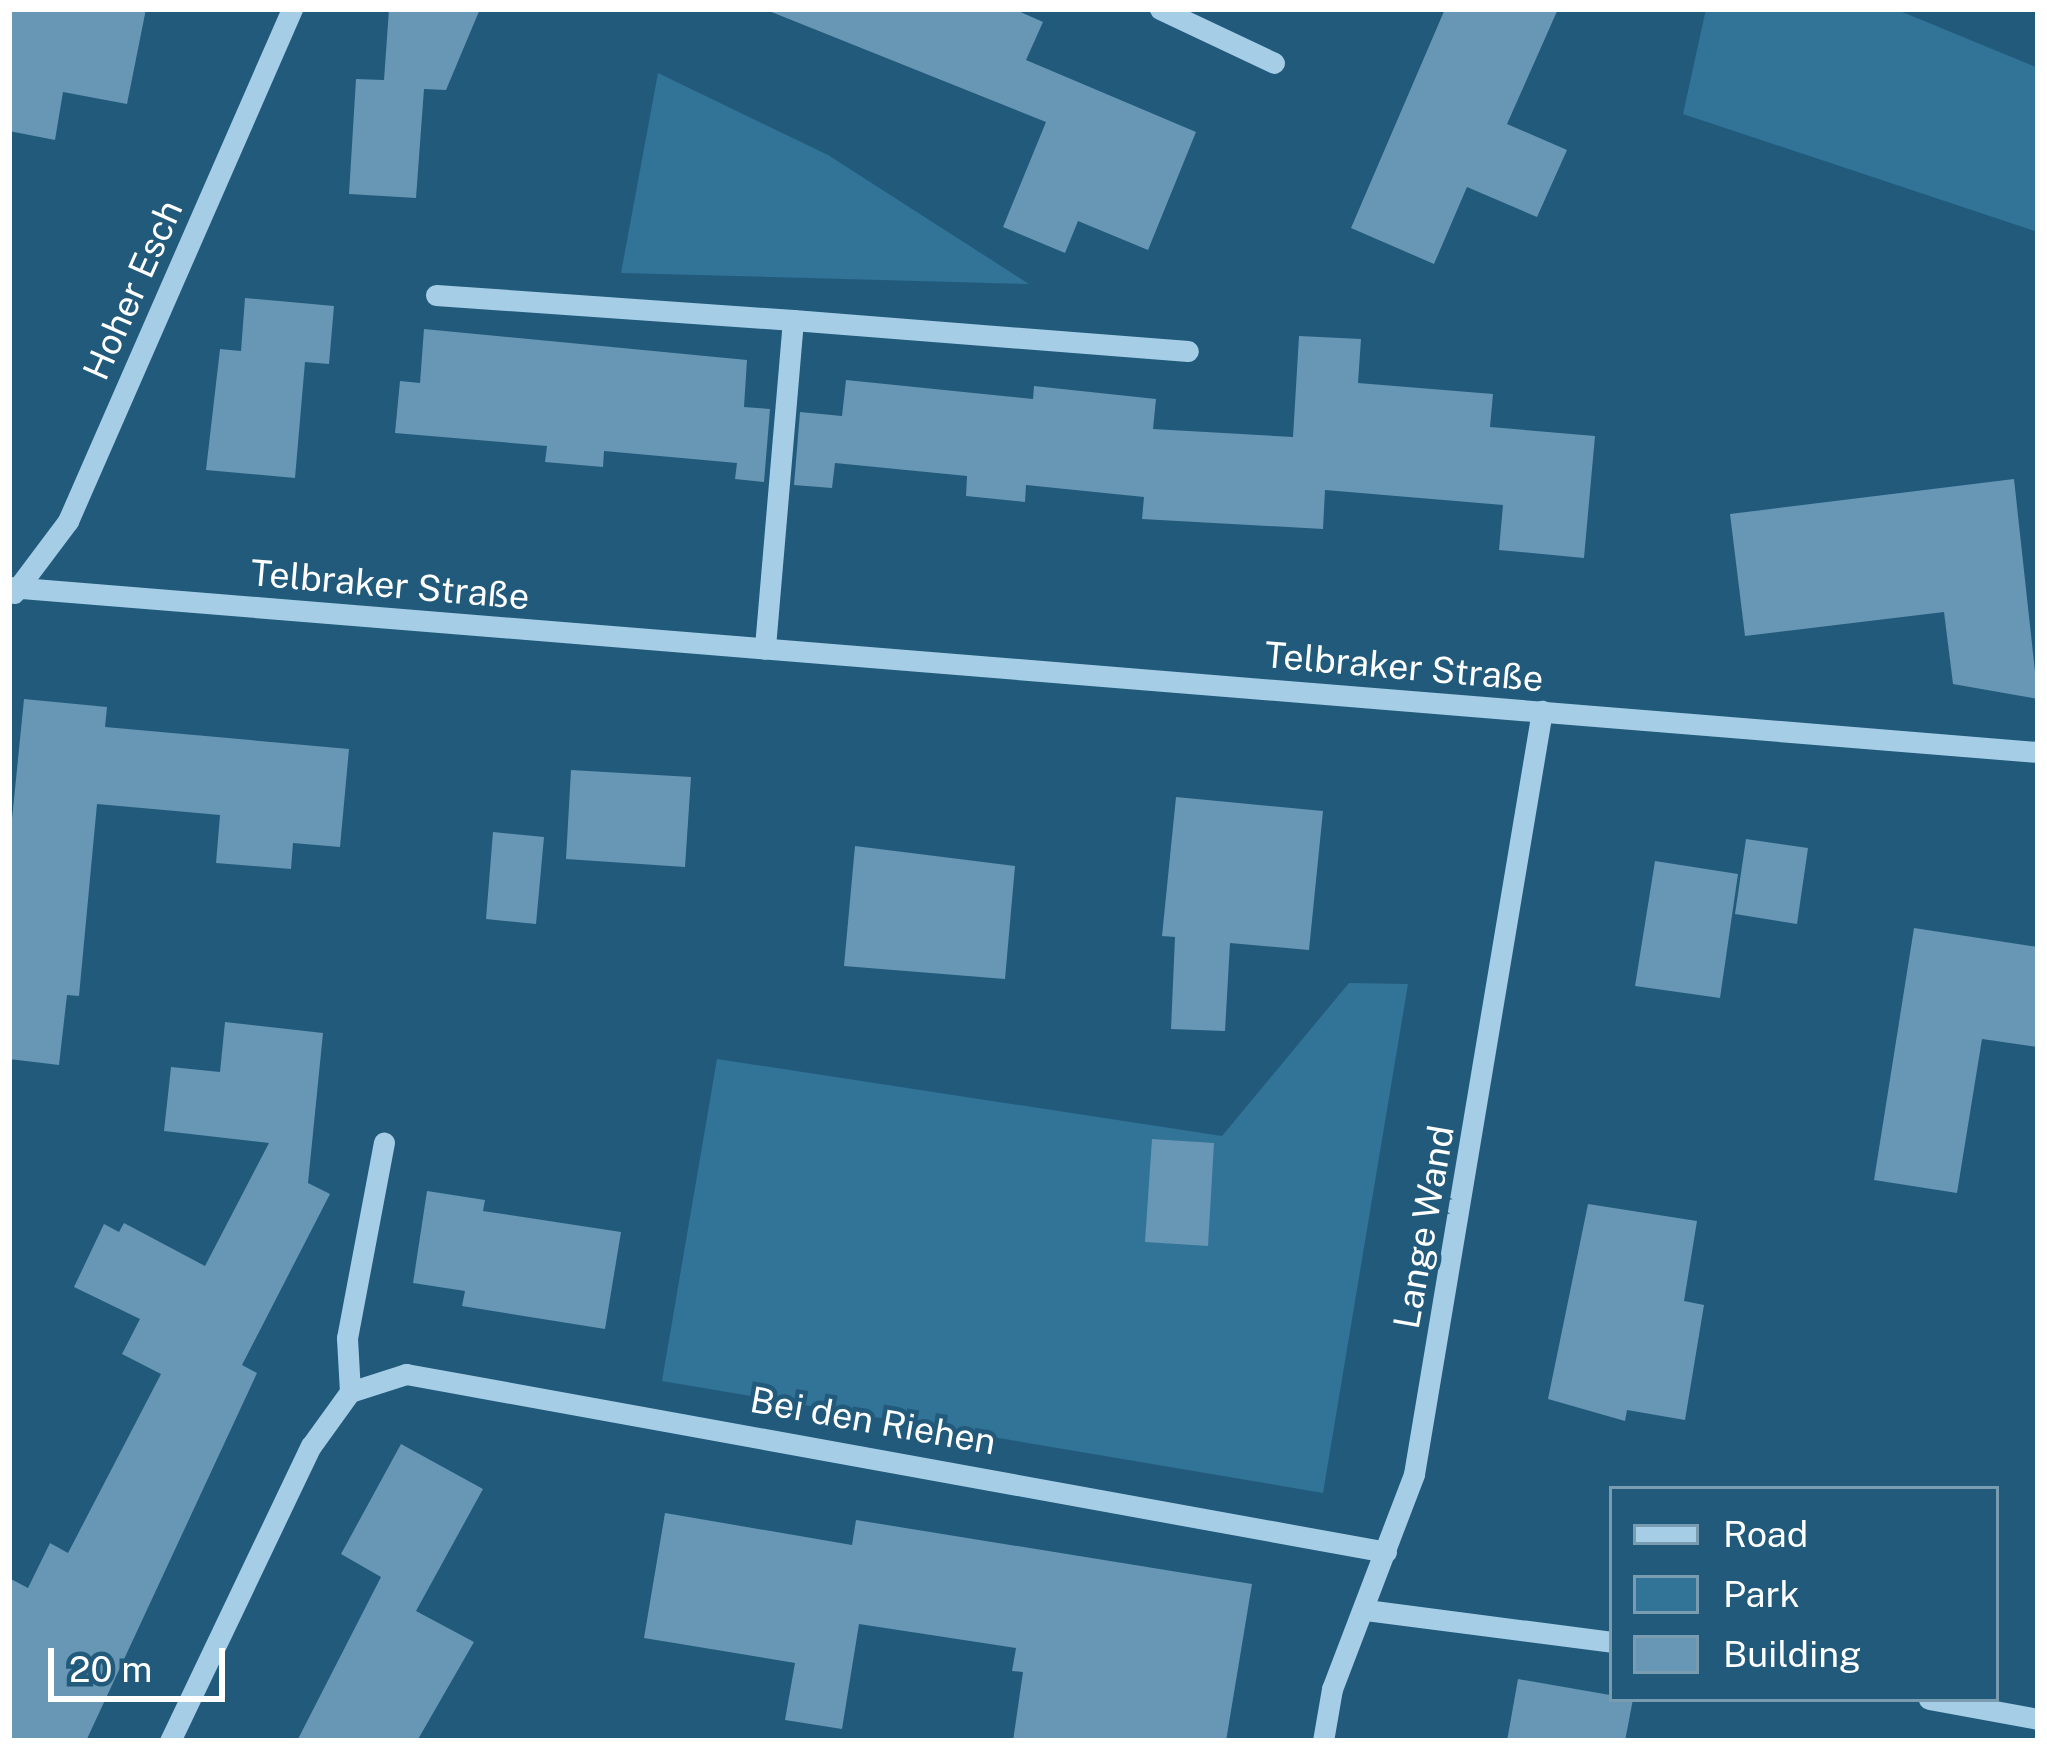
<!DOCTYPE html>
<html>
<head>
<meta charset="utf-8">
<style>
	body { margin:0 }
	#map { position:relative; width:2047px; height:1750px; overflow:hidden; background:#225a7c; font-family:"Public Sans",sans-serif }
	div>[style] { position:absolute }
	.green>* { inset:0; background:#327398 }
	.building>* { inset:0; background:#6797b4 }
	.minor>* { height:21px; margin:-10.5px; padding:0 10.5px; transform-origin:10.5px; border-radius:10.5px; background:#a5cee6 }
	span { translate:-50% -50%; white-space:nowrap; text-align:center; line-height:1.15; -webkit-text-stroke:9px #225a7c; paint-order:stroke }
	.street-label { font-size:36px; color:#fff }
	.frame { position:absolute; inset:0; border:12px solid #fff; pointer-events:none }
	.legend { position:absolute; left:1609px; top:1486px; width:390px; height:216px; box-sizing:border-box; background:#225a7c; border:3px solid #7a9cb0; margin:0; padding:15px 21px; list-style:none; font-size:36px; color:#fff }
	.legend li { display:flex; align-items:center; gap:24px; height:60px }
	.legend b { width:60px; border:3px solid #7a9cb0 }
	.scale { position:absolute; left:48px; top:1648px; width:177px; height:54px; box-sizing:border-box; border:6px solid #fff; border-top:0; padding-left:15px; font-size:36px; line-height:42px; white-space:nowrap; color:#fff; -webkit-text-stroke:9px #225a7c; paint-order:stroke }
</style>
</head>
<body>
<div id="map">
	<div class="green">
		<div style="clip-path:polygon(1706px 9px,1895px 9px,2038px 68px,2038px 232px,1683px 114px)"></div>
		<div style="clip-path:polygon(658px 73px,828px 155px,1029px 284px,621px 273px)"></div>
		<div style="clip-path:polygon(1349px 983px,1408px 984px,1323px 1493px,662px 1381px,717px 1059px,1222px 1136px)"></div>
	</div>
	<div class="building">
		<div style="clip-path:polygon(9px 9px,146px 9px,127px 104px,63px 92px,55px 140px,9px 131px)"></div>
		<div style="clip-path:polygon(389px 9px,480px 9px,446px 90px,424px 89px,416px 198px,349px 194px,356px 79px,384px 80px)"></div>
		<div style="clip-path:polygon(764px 9px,1014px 9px,1043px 22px,1026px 60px,1196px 132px,1148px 250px,1078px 221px,1065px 253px,1003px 227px,1046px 122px)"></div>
		<div style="clip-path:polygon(1445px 9px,1558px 9px,1507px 124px,1567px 150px,1537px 217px,1467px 187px,1434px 264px,1351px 228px)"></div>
		<div style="clip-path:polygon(245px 298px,334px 306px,329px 364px,305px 362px,295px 478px,206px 470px,220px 349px,241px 351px)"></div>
		<div style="clip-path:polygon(424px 329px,747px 360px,744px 407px,770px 409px,764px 482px,735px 479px,737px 463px,604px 451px,603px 467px,545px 462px,547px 446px,395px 433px,400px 381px,420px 383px)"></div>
		<div style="clip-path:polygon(1299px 336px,1361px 339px,1358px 383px,1493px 394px,1490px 427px,1595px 436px,1584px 558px,1499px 550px,1503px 505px,1325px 490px,1323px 529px,1142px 519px,1144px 497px,1026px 485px,1025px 502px,966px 496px,967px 476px,835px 463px,832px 488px,794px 485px,800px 412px,842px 416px,846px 380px,1033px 399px,1034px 386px,1156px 399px,1153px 429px,1293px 437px)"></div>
		<div style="clip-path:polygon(2014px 479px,2038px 699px,1953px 684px,1944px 612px,1745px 636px,1730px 514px)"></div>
		<div style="clip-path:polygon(24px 699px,107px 707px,105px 727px,349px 749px,340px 847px,293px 843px,291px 869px,216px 863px,220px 815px,97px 804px,79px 996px,67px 995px,59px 1065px,9px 1059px,9px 849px)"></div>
		<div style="clip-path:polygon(571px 770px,691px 777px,685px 867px,566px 859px)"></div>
		<div style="clip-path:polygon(1176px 797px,1323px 811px,1309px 950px,1230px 943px,1225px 1031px,1171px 1029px,1175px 937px,1162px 936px)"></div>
		<div style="clip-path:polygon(493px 832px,544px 837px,536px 924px,486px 919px)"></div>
		<div style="clip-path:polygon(1746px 839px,1808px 848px,1797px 924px,1735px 914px)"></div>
		<div style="clip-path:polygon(855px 846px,1015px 866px,1005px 979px,844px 966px)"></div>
		<div style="clip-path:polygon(1655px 861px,1738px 874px,1720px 998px,1635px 986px)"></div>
		<div style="clip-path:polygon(1914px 928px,2038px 947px,2038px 1047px,1982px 1039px,1957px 1193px,1874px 1180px)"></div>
		<div style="clip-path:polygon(225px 1022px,323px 1033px,308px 1183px,330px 1194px,242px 1365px,257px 1373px,86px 1741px,9px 1741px,9px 1578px,28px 1588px,50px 1543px,68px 1553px,161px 1374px,122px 1354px,140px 1319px,74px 1287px,104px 1224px,119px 1232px,124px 1223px,205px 1266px,269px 1143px,164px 1131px,171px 1067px,220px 1072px)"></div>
		<div style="clip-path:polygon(1152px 1139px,1214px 1143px,1208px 1246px,1145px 1242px)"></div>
		<div style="clip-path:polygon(427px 1191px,485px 1200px,483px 1211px,621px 1232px,605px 1329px,462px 1306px,465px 1291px,413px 1283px)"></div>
		<div style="clip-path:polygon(1588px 1204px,1697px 1221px,1684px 1301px,1704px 1305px,1685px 1420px,1627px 1410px,1625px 1421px,1548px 1399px)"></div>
		<div style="clip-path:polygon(401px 1444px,483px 1489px,416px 1611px,474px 1642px,417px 1741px,297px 1741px,381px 1577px,341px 1554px)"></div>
		<div style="clip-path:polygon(665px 1513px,852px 1545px,856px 1520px,1252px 1584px,1226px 1741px,1013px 1741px,1023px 1672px,1012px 1671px,1016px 1648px,859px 1624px,842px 1729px,785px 1720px,795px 1663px,644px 1638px)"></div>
		<div style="clip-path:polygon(1518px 1679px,1633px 1699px,1625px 1741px,1507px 1741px)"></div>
	</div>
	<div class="minor">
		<div style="left:1160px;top:9px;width:126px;rotate:25.3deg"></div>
		<div style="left:436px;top:295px;width:358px;rotate:4deg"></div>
		<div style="left:793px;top:320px;width:330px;rotate:94.9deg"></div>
		<div style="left:793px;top:320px;width:396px;rotate:4.5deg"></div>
		<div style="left:9px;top:587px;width:2036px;rotate:4.65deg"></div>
		<div style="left:14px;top:593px;width:90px;rotate:-53.1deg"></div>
		<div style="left:68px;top:521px;width:559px;rotate:-66.37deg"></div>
		<div style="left:350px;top:1392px;width:54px;rotate:-93.2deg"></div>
		<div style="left:347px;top:1338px;width:199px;rotate:-79.3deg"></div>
		<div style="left:1366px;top:1610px;width:248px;rotate:7.4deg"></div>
		<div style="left:1929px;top:1699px;width:111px;rotate:10.4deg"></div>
		<div style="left:170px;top:1741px;width:327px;rotate:-64.5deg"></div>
		<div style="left:311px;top:1446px;width:67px;rotate:-54.2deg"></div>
		<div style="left:350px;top:1392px;width:59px;rotate:-17.8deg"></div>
		<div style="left:406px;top:1374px;width:996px;rotate:10.29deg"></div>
		<div style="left:1323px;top:1741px;width:53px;rotate:-80.2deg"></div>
		<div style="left:1332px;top:1689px;width:230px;rotate:-69.1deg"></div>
		<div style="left:1414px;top:1474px;width:774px;rotate:-80.48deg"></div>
	</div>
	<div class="street-label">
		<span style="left:133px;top:290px;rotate:-66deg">Hoher Esch</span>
		<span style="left:390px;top:585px;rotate:5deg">Telbraker Straße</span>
		<span style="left:1404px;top:667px;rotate:5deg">Telbraker Straße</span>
		<span style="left:1424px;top:1227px;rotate:-80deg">Lange Wand</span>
		<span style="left:873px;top:1421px;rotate:10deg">Bei den Riehen</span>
	</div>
	<div class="frame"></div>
	<ul class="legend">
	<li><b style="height:15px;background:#a5cee6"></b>Road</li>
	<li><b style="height:33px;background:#327398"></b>Park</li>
	<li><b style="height:33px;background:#6797b4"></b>Building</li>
	</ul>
	<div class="scale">20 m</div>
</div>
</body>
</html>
